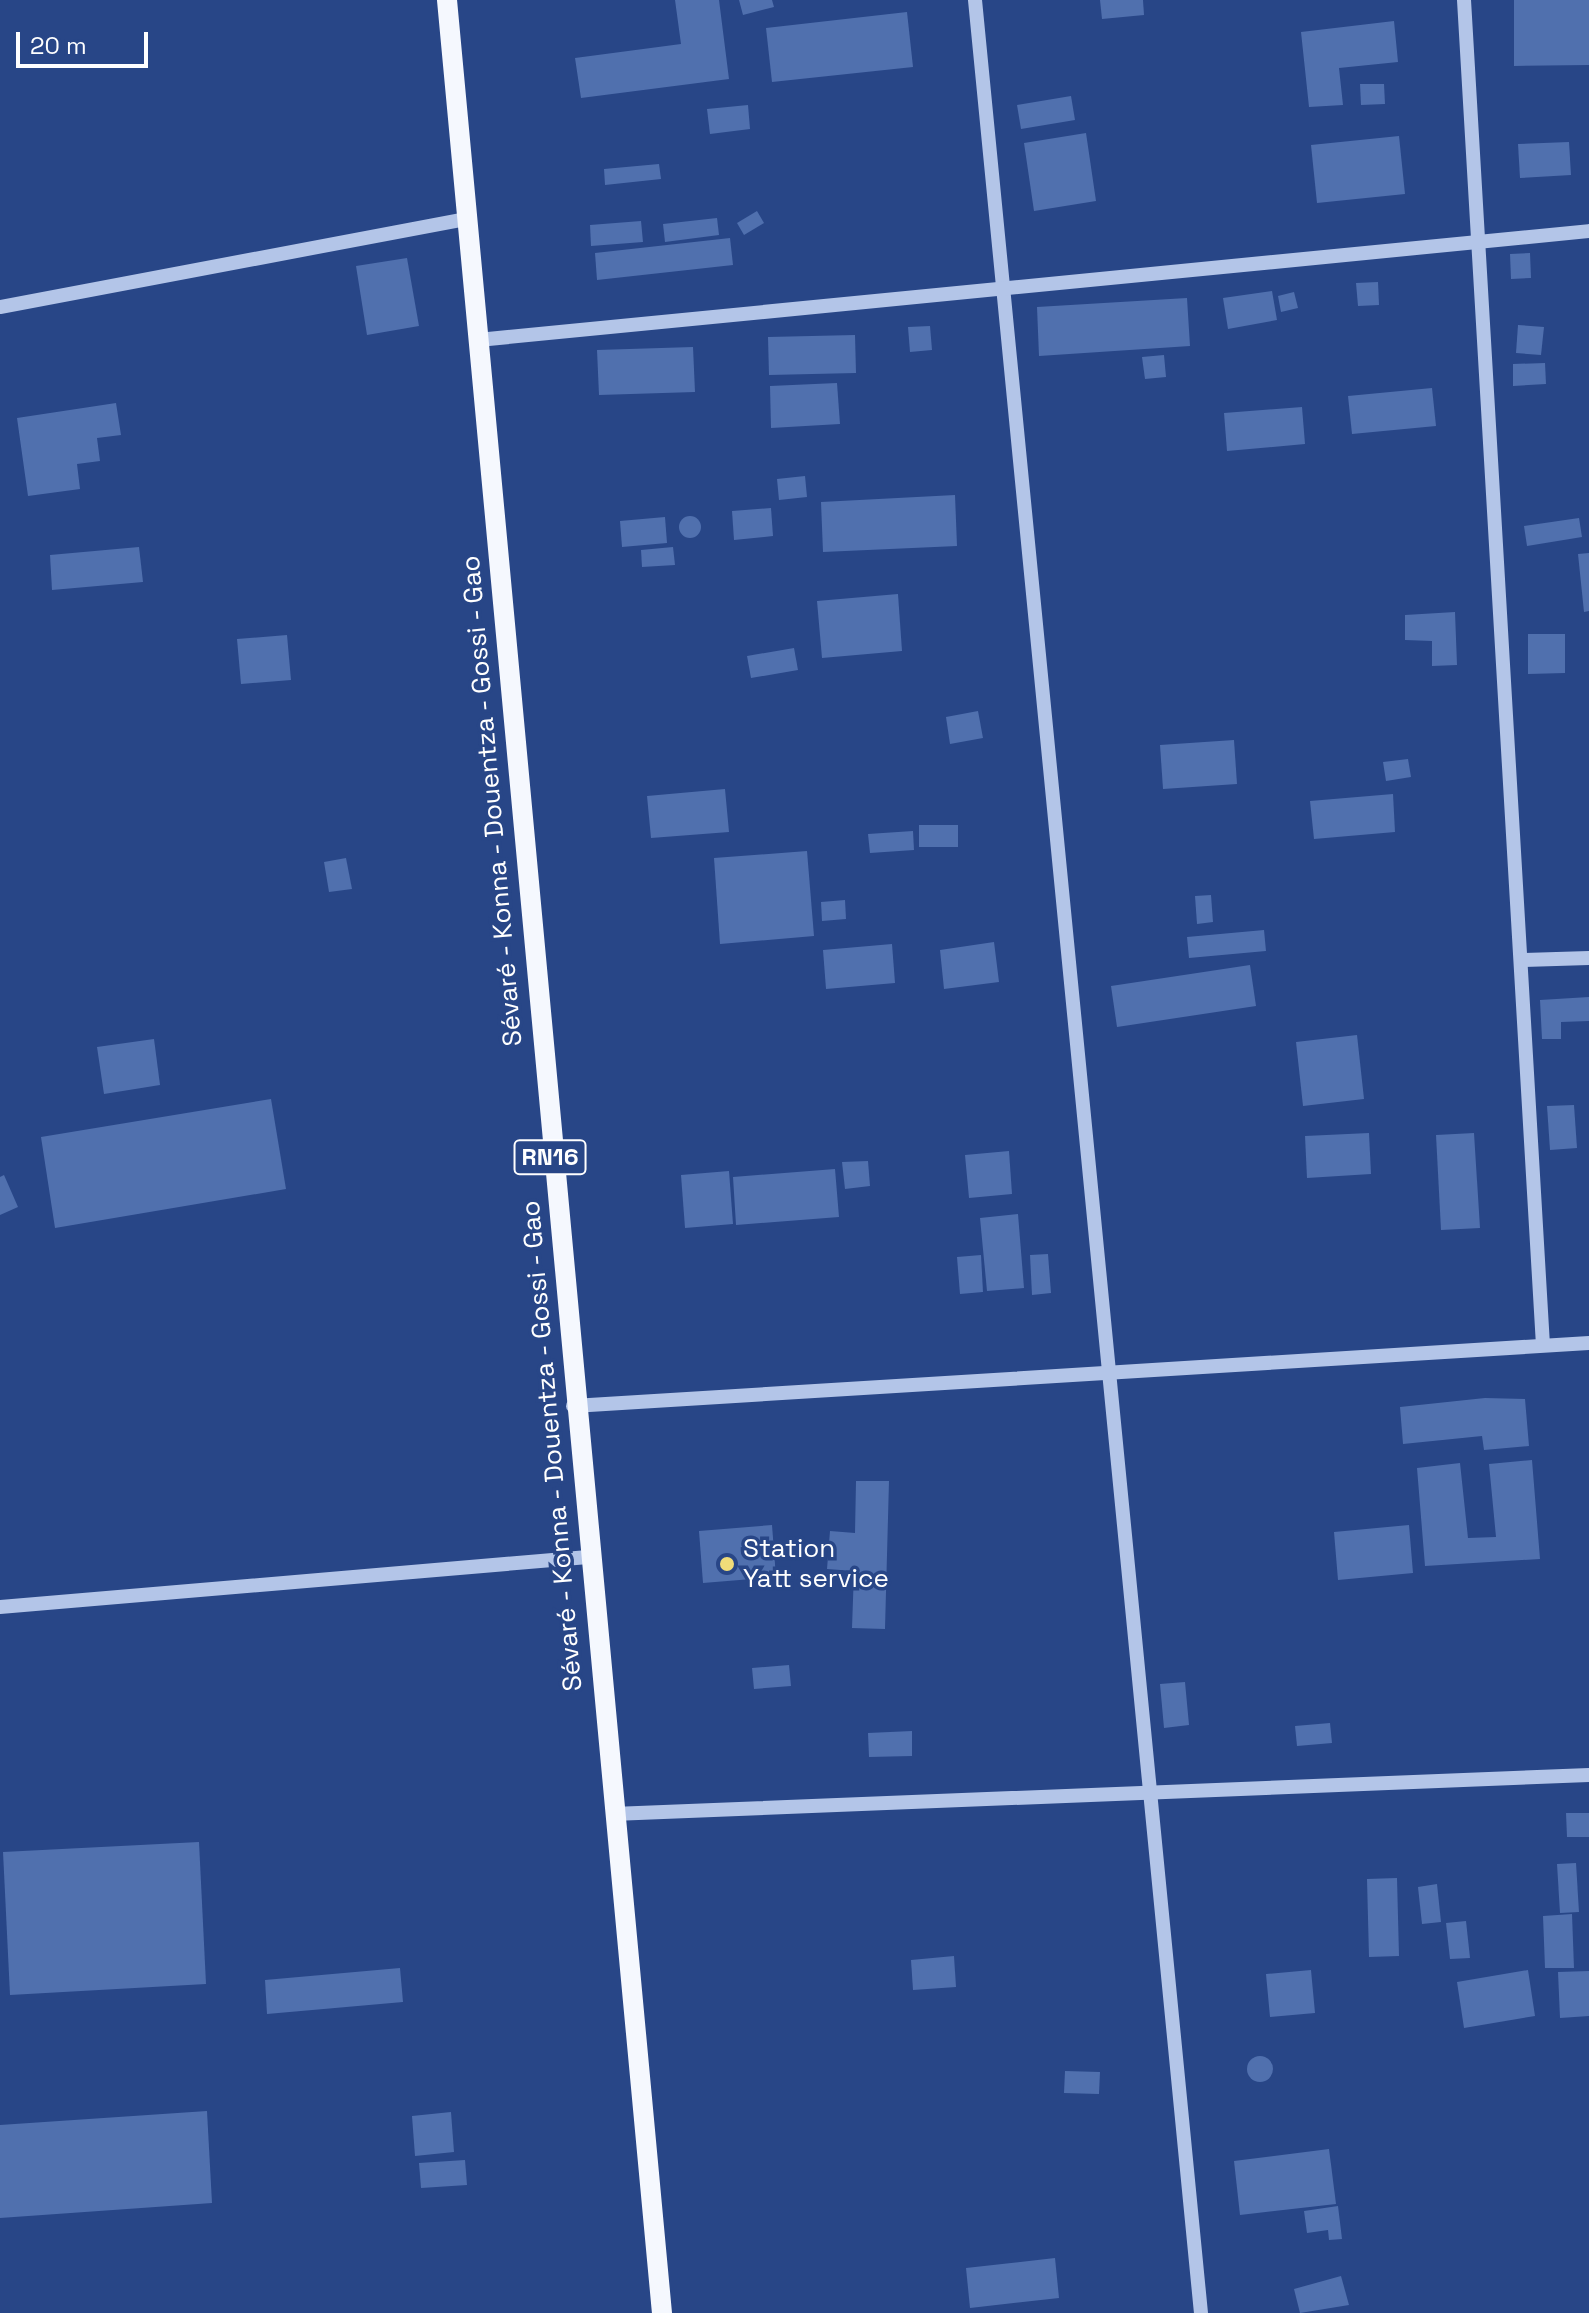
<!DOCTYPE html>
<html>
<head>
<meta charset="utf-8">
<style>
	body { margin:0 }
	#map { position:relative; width:1589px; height:2313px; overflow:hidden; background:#284687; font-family:"Space Grotesk",sans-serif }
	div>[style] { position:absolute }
	.building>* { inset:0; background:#5070ae }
	.round { border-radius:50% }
	.minor>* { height:14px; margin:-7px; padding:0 7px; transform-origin:7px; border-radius:7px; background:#b3c5e8 }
	.major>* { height:20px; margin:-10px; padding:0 10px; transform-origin:10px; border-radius:10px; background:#f5f8fe }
	.dots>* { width:22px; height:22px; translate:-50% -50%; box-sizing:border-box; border:4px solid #284687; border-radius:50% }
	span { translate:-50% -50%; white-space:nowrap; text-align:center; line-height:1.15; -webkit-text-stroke:7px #284687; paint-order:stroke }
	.shield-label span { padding:2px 6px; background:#284687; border:2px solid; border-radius:6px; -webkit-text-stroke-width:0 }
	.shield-label { font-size:24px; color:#fff; font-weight:700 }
	.street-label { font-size:26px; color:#fff }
	.poi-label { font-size:26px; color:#fff }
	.left { translate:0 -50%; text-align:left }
	.scale { position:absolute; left:16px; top:32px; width:132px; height:36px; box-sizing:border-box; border:4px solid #fff; border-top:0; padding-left:10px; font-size:24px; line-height:28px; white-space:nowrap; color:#fff; -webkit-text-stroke:6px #284687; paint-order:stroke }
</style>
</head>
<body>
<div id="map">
	<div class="building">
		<div style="clip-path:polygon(675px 0,719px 0,729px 79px,581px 98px,575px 58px,681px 44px)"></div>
		<div style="clip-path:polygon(739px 0,772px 0,774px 7px,743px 15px)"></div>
		<div style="clip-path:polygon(1100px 0,1143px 0,1144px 15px,1102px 19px)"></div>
		<div style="clip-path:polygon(1514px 0,1589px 0,1589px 65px,1514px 66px)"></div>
		<div style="clip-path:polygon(907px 12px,913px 67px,772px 82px,766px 28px)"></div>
		<div style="clip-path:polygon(1394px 21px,1398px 62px,1339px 68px,1343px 105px,1309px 107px,1301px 32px)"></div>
		<div style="clip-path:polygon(1360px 84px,1384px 84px,1385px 104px,1361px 105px)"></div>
		<div style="clip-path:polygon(1071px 96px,1075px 120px,1021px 129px,1017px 105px)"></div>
		<div style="clip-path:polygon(748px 105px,750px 129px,710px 134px,707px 109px)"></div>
		<div style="clip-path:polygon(1086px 133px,1096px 201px,1034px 211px,1024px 143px)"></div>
		<div style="clip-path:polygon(1399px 136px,1405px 194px,1317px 203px,1311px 145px)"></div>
		<div style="clip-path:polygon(1569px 142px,1571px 175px,1520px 178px,1518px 144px)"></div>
		<div style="clip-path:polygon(659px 164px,661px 179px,605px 185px,604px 169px)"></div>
		<div style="clip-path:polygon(757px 211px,764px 223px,744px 235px,737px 223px)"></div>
		<div style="clip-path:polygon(717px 218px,719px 235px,665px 242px,663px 224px)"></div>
		<div style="clip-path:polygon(641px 221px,643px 242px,591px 246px,590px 225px)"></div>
		<div style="clip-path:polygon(730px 238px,733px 265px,597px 280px,595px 253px)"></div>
		<div style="clip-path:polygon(1530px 253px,1531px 278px,1511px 279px,1510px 254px)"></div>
		<div style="clip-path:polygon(407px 258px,419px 326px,367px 335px,356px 266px)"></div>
		<div style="clip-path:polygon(1378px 282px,1379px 305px,1358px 306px,1356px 283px)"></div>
		<div style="clip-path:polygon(1272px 291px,1277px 320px,1228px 329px,1223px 298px)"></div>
		<div style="clip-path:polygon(1294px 292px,1298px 308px,1281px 312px,1278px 296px)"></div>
		<div style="clip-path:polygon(1187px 298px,1190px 346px,1039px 356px,1037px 307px)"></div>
		<div style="clip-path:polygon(1518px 325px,1544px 327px,1541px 355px,1516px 353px)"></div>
		<div style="clip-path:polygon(930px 326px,932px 350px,910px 352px,908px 327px)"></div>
		<div style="clip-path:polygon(855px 335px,856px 373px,769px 375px,768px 337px)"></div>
		<div style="clip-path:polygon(693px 347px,695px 392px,599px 395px,597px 350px)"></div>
		<div style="clip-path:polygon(1164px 355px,1166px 377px,1145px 379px,1142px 357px)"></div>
		<div style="clip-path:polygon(1545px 363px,1546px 384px,1513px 386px,1513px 364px)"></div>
		<div style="clip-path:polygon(837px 383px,840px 424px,771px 428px,770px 386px)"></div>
		<div style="clip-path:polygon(1432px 388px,1436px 426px,1352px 434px,1348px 396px)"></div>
		<div style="clip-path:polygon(116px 403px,121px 435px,97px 438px,100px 461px,77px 464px,80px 489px,28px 496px,17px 418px)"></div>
		<div style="clip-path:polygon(1302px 407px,1305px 444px,1227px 451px,1224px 413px)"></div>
		<div style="clip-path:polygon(805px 476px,807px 497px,779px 500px,777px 479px)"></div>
		<div style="clip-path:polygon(955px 495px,957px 546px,823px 552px,821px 502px)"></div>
		<div style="clip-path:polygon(771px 508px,773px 536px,734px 540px,732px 511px)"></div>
		<div class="round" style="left:679px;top:516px;width:22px;height:22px"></div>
		<div style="clip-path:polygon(665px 517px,667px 543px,622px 547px,620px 521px)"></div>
		<div style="clip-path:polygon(1579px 518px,1582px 537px,1527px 546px,1524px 526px)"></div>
		<div style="clip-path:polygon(139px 547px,143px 582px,52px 590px,50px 555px)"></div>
		<div style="clip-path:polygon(673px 547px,675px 565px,642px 567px,641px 550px)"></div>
		<div style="clip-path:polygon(1589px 553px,1589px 611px,1584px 612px,1578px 554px)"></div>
		<div style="clip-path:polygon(898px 594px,902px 651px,822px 658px,817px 601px)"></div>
		<div style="clip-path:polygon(1455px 612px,1457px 665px,1432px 666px,1432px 641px,1405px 640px,1405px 615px)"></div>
		<div style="clip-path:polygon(1528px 634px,1565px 634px,1565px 673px,1528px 674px)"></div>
		<div style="clip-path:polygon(287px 635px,291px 680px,241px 684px,237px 639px)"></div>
		<div style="clip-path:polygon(794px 648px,798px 670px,751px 678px,747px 656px)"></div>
		<div style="clip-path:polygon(978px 711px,983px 738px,950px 744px,946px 717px)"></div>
		<div style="clip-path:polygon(1234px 740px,1237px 784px,1163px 789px,1160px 745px)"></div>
		<div style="clip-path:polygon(1408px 759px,1411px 777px,1386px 781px,1383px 762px)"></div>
		<div style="clip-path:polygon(725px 789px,729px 832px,651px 838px,647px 796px)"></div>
		<div style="clip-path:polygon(1393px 794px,1395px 832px,1314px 839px,1310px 801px)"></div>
		<div style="clip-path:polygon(919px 825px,958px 825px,958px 847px,919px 847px)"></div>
		<div style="clip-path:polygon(913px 831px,914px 850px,870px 853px,868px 834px)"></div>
		<div style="clip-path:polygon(807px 851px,814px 936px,720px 944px,714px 858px)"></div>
		<div style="clip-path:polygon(346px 858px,352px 889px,329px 892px,324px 862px)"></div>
		<div style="clip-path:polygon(1211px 895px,1213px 922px,1197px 924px,1195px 896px)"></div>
		<div style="clip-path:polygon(845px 900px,846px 919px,822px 921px,821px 902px)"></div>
		<div style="clip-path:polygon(1264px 930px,1266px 951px,1189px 958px,1187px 937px)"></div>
		<div style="clip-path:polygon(994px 942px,999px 982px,944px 989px,940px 950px)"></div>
		<div style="clip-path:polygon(892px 944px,895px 983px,826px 989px,823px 950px)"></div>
		<div style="clip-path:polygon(1250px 965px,1256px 1006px,1117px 1027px,1111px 986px)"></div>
		<div style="clip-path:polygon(1589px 997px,1589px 1021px,1561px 1022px,1561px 1039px,1542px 1039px,1540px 1000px)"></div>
		<div style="clip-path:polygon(1357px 1035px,1364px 1099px,1303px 1106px,1296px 1042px)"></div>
		<div style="clip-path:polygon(154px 1039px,160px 1085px,104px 1094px,97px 1047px)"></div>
		<div style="clip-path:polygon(271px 1099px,286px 1189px,55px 1228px,41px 1137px)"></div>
		<div style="clip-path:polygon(1574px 1105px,1577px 1148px,1550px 1150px,1547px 1106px)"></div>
		<div style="clip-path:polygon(1369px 1133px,1371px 1174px,1307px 1178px,1305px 1136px)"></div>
		<div style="clip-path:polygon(1474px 1133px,1480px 1228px,1441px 1230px,1436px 1135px)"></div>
		<div style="clip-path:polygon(1009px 1151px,1012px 1194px,969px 1198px,965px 1155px)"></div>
		<div style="clip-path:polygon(868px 1161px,870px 1186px,845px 1189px,842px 1162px)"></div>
		<div style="clip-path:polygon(835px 1169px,839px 1217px,736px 1225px,733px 1177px)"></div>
		<div style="clip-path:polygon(729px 1171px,733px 1224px,685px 1228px,681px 1175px)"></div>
		<div style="clip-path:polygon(4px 1175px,18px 1207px,0 1215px,0 1177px)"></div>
		<div style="clip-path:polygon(1018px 1214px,1024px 1288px,987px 1291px,980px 1218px)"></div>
		<div style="clip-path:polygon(1048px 1254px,1051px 1293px,1032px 1295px,1030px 1255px)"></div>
		<div style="clip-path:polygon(981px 1255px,983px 1292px,960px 1294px,957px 1257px)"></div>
		<div style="clip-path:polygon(1485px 1398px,1525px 1399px,1529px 1446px,1484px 1450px,1482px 1436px,1403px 1444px,1400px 1407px)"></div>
		<div style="clip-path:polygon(1532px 1460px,1540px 1559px,1425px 1566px,1417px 1468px,1460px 1463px,1468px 1538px,1496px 1537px,1489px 1464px)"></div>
		<div style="clip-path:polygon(856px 1481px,889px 1481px,885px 1629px,852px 1628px,854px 1571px,827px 1569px,830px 1531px,855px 1533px)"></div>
		<div style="clip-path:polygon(772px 1525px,776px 1577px,703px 1583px,699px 1531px)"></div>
		<div style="clip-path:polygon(1409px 1525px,1413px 1573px,1338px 1580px,1334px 1532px)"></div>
		<div style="clip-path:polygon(789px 1665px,791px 1686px,754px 1689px,752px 1668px)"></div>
		<div style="clip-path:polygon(1185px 1682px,1189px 1725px,1164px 1728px,1160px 1684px)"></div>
		<div style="clip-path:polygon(1330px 1723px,1332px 1743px,1297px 1746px,1295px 1726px)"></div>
		<div style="clip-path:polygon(912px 1731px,912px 1756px,869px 1757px,868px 1733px)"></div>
		<div style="clip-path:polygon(1566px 1813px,1589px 1813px,1589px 1837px,1567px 1837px)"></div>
		<div style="clip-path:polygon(199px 1842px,206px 1984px,10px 1995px,3px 1852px)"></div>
		<div style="clip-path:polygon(1576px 1863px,1579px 1912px,1560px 1913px,1557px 1864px)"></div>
		<div style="clip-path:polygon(1397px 1878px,1399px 1956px,1369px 1957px,1367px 1879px)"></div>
		<div style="clip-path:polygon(1437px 1884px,1441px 1922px,1422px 1924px,1418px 1887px)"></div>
		<div style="clip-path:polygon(1572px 1914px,1574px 1968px,1545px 1968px,1543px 1916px)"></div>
		<div style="clip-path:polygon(1466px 1921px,1470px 1958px,1450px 1959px,1446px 1923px)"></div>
		<div style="clip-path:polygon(954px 1956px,956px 1987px,913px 1990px,911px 1960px)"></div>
		<div style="clip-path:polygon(400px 1968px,403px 2002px,267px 2014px,265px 1980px)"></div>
		<div style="clip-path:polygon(1311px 1970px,1315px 2013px,1270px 2017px,1266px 1974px)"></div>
		<div style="clip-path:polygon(1528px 1970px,1535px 2016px,1464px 2028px,1457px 1982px)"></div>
		<div style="clip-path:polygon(1589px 1971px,1589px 2016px,1560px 2018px,1558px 1972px)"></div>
		<div class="round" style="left:1247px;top:2056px;width:26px;height:26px"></div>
		<div style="clip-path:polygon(1065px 2071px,1100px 2072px,1099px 2094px,1064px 2093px)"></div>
		<div style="clip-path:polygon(207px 2111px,212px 2203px,0 2218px,0 2125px)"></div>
		<div style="clip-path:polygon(451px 2112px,454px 2152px,415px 2156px,412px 2116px)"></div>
		<div style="clip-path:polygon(1329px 2149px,1336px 2204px,1240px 2215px,1234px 2161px)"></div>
		<div style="clip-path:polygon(465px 2160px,467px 2185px,421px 2188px,419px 2163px)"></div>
		<div style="clip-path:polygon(1338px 2206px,1342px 2239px,1329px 2240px,1328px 2230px,1307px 2233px,1304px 2211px)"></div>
		<div style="clip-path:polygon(1055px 2258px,1059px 2298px,970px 2308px,966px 2268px)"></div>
		<div style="clip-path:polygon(1341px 2276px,1349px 2305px,1300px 2313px,1294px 2289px)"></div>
	</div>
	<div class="minor">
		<div style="left:975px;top:0;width:2324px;rotate:84.42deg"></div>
		<div style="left:1464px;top:0;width:1347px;rotate:86.64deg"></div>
		<div style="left:0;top:307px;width:475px;rotate:-10.7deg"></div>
		<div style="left:478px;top:340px;width:1116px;rotate:-5.6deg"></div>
		<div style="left:1521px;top:960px;width:68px;rotate:-1.7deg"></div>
		<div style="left:573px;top:1406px;width:1018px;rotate:-3.55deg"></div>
		<div style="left:0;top:1607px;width:590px;rotate:-4.86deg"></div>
		<div style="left:613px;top:1814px;width:977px;rotate:-2.29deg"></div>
	</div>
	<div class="major">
		<div style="left:447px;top:0;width:2323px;rotate:84.69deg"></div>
	</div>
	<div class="dots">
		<div style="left:727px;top:1564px;background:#f0dc79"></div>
	</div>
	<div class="shield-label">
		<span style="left:550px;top:1157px">RN16</span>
	</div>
	<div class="street-label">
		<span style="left:492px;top:801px;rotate:-95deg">Sévaré - Konna - Douentza - Gossi - Gao</span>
		<span style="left:552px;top:1446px;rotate:-95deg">Sévaré - Konna - Douentza - Gossi - Gao</span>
	</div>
	<div class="poi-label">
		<span class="left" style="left:743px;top:1564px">Station<br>Yatt service</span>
	</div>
	<div class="scale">20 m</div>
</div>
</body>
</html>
